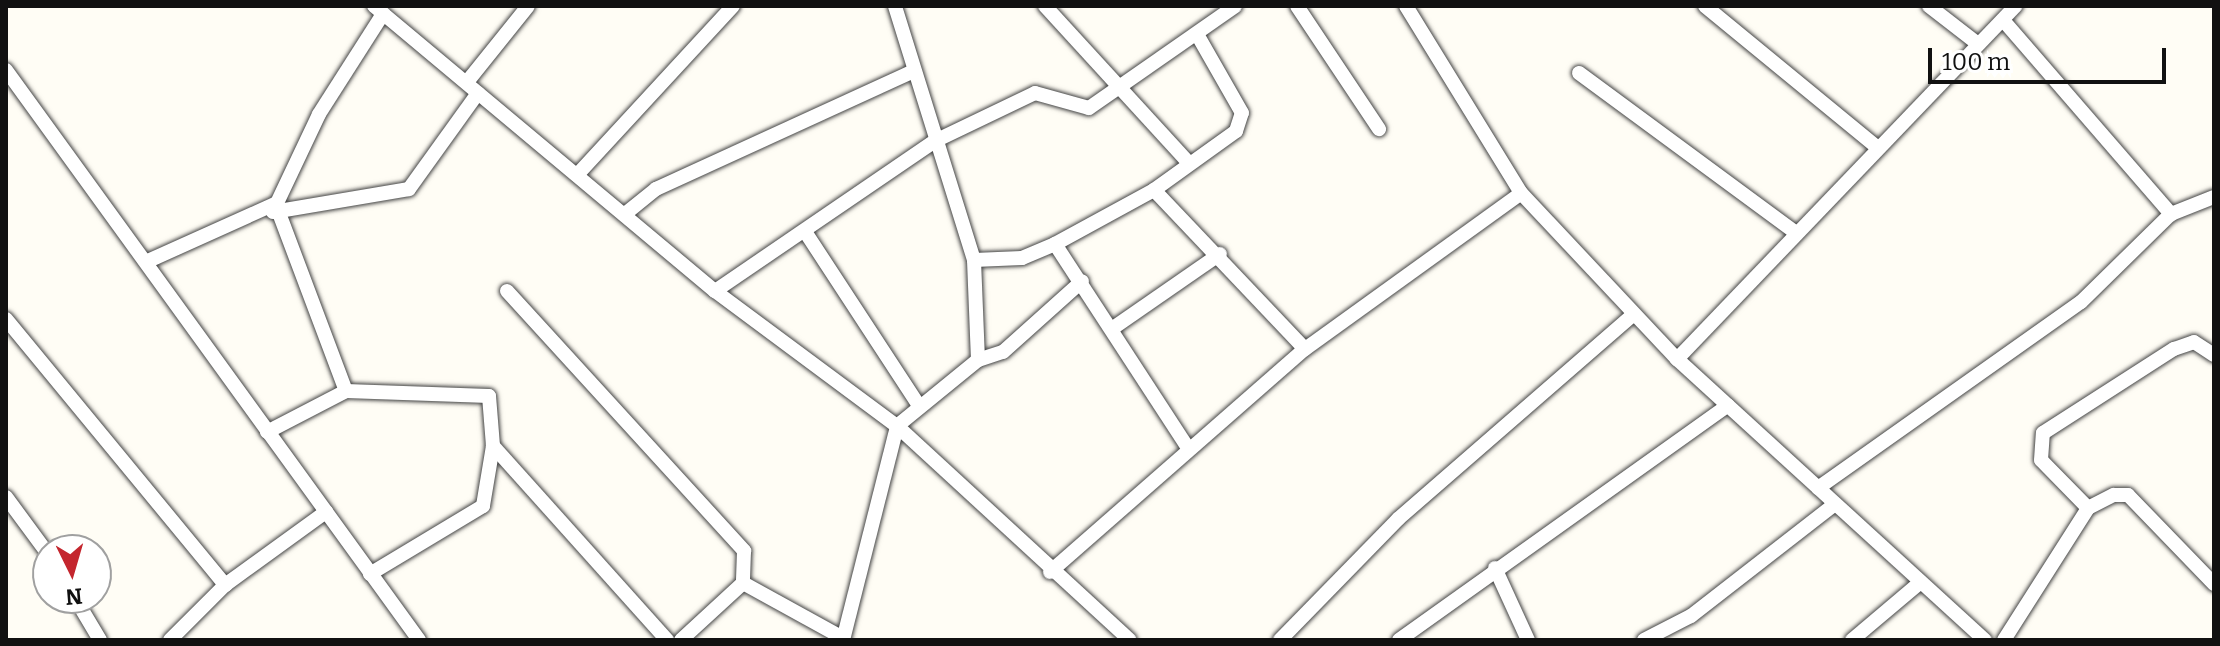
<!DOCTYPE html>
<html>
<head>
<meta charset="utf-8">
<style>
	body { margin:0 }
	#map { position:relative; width:2220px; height:646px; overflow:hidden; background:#fffdf5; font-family:Bitter,serif }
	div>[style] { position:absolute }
	.roads { filter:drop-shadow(0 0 2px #444) drop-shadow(0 0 2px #444) }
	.street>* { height:14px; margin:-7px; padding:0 7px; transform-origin:7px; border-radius:7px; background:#fff }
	span { translate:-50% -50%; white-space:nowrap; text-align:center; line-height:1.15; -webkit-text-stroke:8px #fff; paint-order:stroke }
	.frame { position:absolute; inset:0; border:8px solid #111; pointer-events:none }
	.north { position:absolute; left:32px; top:534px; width:80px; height:80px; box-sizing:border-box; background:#fff; border:2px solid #a0a0a0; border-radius:50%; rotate:175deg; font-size:22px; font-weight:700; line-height:32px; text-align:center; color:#111 }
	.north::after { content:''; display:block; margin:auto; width:28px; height:36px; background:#c4262e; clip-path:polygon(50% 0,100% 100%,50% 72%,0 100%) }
	.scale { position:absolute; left:1928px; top:48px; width:238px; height:36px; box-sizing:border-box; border:4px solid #111; border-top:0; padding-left:10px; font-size:24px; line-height:28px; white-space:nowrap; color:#111; -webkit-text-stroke:6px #fff; paint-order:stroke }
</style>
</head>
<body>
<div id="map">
	<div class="roads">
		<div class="street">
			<div style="left:374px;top:6px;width:444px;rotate:39.9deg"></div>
			<div style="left:715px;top:291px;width:227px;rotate:36.6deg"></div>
			<div style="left:897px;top:426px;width:316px;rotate:42.6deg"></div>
			<div style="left:1045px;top:6px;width:213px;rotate:47.5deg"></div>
			<div style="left:1297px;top:6px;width:148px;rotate:56.3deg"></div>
			<div style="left:1406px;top:6px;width:220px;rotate:58.4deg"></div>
			<div style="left:1521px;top:193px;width:228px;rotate:46.8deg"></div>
			<div style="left:1677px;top:359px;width:417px;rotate:42.4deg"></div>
			<div style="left:1705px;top:6px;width:224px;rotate:39.4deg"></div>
			<div style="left:1929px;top:6px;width:62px;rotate:37.8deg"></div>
			<div style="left:2003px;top:20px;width:257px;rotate:49.1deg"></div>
			<div style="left:6px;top:70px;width:704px;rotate:54.07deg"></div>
			<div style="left:1579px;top:73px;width:270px;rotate:36.4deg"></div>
			<div style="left:467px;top:82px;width:97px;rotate:-51.2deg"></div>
			<div style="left:577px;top:175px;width:230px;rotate:-47.3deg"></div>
			<div style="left:1154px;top:190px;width:219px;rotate:46.5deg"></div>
			<div style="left:276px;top:205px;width:199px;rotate:69.4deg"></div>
			<div style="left:273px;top:212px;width:138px;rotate:-9.6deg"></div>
			<div style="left:409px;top:189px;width:118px;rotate:-54.3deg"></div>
			<div style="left:625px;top:214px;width:40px;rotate:-39deg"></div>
			<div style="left:656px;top:189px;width:284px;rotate:-24.6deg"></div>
			<div style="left:806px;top:233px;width:207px;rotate:56.8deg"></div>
			<div style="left:1055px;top:244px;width:244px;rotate:56.9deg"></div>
			<div style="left:974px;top:260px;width:48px;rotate:-2.4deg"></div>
			<div style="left:1022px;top:258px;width:36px;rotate:-23deg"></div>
			<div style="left:1055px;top:244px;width:113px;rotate:-28.6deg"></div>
			<div style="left:1154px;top:190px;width:101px;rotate:-35.7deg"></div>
			<div style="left:1236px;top:131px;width:19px;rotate:-72deg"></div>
			<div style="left:1242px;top:113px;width:89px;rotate:-119.7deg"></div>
			<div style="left:148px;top:261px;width:141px;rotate:-24.2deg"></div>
			<div style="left:277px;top:203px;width:98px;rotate:-64.7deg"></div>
			<div style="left:319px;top:114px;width:119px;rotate:-57.4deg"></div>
			<div style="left:507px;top:291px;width:352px;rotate:47.6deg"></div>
			<div style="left:744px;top:551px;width:32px;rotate:92deg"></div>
			<div style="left:743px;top:583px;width:84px;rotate:137.4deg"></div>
			<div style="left:715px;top:291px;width:266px;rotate:-34.3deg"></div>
			<div style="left:935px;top:141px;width:111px;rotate:-25.6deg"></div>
			<div style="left:1035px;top:93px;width:56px;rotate:15.5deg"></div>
			<div style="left:1089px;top:108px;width:178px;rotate:-34.9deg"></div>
			<div style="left:6px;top:319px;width:345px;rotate:50.5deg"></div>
			<div style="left:1113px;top:328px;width:130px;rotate:-34.7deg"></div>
			<div style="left:1677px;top:359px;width:489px;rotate:-46.2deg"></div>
			<div style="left:978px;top:360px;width:26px;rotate:-18deg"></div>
			<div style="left:1003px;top:352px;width:106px;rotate:-41.9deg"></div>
			<div style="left:267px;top:432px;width:89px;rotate:-27.4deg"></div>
			<div style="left:346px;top:391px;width:143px;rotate:2deg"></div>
			<div style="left:489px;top:396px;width:50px;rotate:85.4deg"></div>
			<div style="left:493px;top:446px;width:61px;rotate:99.5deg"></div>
			<div style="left:483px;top:506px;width:132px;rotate:149deg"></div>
			<div style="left:493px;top:446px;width:261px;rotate:48.1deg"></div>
			<div style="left:1818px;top:488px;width:322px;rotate:-35.3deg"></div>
			<div style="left:2081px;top:302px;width:126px;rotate:-44.4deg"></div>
			<div style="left:2171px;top:214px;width:46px;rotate:-21.6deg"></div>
			<div style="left:6px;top:497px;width:71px;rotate:53.6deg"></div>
			<div style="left:2088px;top:508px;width:67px;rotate:-134.4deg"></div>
			<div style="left:2041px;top:460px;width:27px;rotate:-86deg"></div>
			<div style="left:2043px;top:433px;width:156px;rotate:-32.7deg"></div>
			<div style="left:2174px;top:349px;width:21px;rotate:-19deg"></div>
			<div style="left:2194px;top:342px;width:24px;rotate:33deg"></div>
			<div style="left:1495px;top:568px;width:79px;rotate:65.4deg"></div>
			<div style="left:1050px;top:572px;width:339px;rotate:-41.2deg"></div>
			<div style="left:1305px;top:349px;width:266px;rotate:-35.8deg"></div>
			<div style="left:743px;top:583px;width:114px;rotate:28.8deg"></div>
			<div style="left:75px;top:598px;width:49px;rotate:59.2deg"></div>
			<div style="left:170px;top:640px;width:78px;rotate:-45deg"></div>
			<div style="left:225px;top:585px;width:125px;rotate:-35.9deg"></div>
			<div style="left:843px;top:640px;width:221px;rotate:-75.8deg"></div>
			<div style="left:897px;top:426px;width:104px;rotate:-39.2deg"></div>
			<div style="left:978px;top:360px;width:100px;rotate:-92.3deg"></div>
			<div style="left:974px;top:260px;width:266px;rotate:-107.3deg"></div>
			<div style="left:1280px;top:640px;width:169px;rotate:-45.7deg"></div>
			<div style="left:1398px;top:519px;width:311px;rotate:-41deg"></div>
			<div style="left:1399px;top:640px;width:404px;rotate:-35.5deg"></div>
			<div style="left:1644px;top:640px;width:53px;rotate:-27.1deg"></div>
			<div style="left:1691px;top:616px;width:182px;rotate:-37.9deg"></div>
			<div style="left:1852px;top:640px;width:85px;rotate:-40.2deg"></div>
			<div style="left:2004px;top:640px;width:156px;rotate:-57.5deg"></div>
			<div style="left:2088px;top:508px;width:29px;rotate:-27deg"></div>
			<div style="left:2114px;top:495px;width:14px"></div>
			<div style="left:2128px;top:495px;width:124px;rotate:46deg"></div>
		</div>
	</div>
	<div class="frame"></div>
	<div class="north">N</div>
	<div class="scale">100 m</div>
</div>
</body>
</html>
